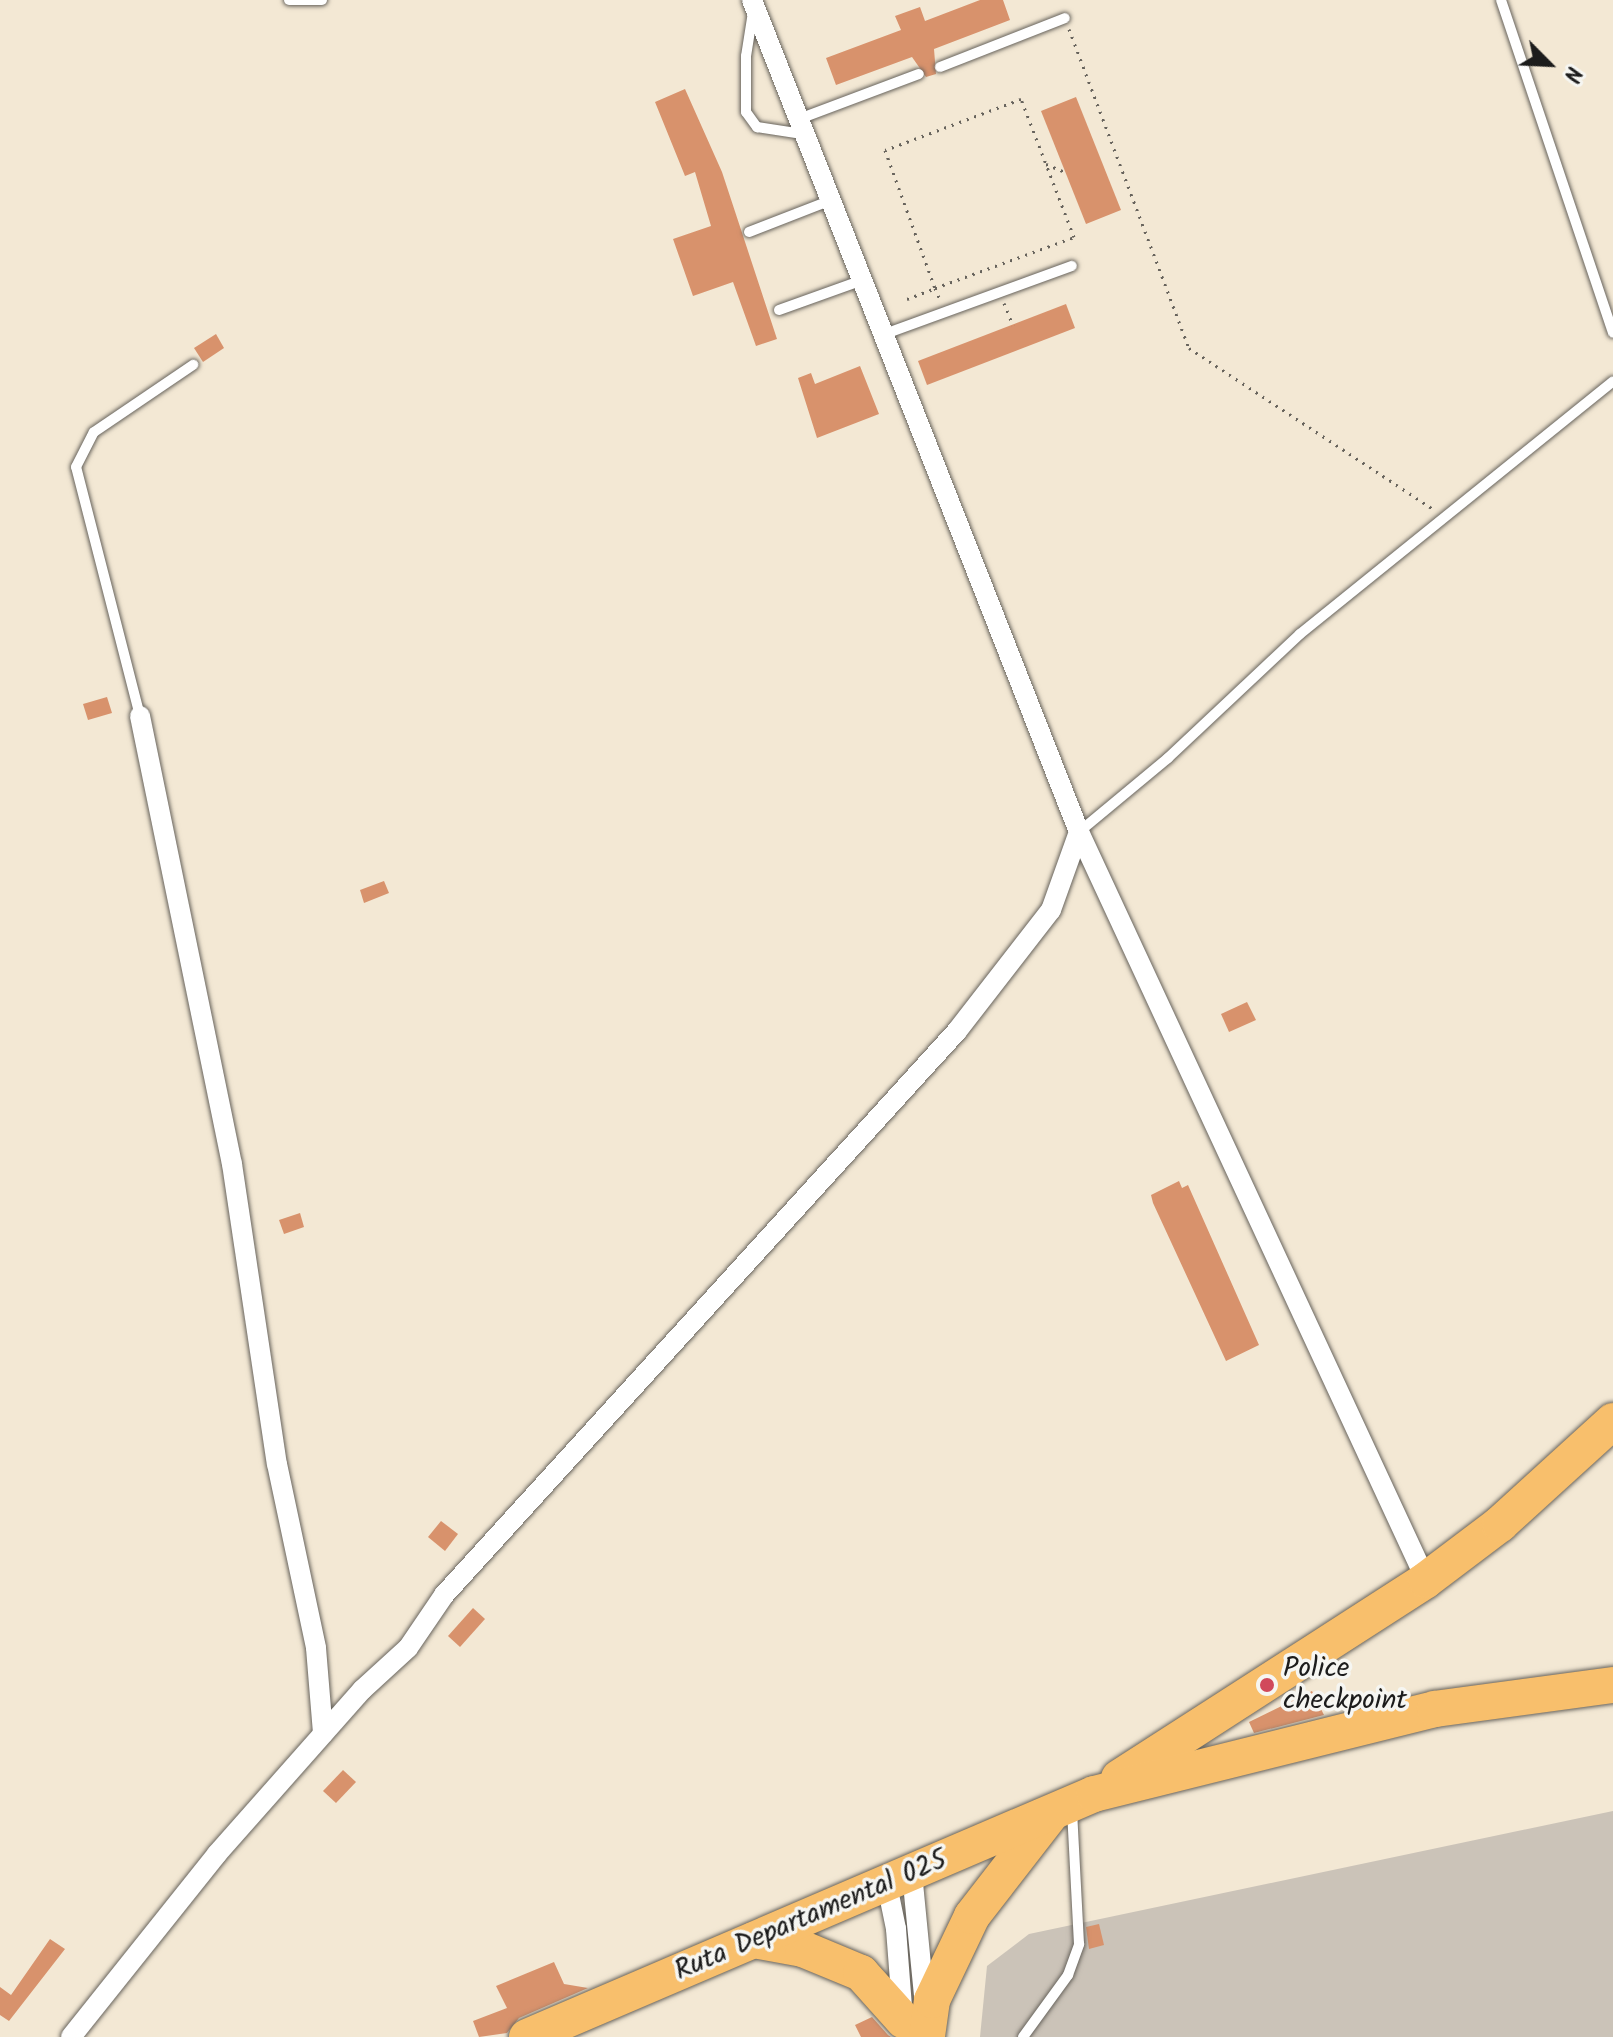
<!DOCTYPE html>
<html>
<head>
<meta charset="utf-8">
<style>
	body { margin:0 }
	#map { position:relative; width:1613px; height:2037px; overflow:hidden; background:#f3e8d4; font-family:Kalam,sans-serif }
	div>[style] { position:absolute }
	.industrial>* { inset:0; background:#cbc3b8 }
	.building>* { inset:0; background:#d8926c }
	.path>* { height:3px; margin-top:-1.5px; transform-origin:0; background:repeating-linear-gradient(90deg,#67635c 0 2px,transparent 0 8px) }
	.roads { filter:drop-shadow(0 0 2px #67635c) drop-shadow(0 0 2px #67635c) }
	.lane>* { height:10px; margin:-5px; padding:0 5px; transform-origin:5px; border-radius:5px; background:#fff }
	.street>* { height:20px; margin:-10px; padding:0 10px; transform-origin:10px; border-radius:10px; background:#fff }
	.highway>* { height:36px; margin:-18px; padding:0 18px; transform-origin:18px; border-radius:18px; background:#f8bf6c }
	.dots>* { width:22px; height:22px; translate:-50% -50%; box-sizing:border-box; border:4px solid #f6f6f2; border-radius:50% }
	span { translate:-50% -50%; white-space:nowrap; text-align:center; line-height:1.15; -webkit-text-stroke:7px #f6f6f2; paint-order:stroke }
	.poi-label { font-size:28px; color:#1c1c1c }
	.left { translate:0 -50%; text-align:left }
	.street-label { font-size:28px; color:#1c1c1c }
	.north { position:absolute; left:1509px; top:24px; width:80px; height:80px; -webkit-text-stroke:6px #f6f6f2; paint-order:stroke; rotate:114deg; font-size:22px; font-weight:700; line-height:32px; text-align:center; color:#1c1c1c }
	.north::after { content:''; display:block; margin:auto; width:28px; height:36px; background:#1c1c1c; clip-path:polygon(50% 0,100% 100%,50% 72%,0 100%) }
</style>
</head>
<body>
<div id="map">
	<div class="industrial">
		<div style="clip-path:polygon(1613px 1811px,1613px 2037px,980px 2037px,987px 1966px,1029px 1934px)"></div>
	</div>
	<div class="building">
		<div style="clip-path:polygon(980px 0,1003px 0,1010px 20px,934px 49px,936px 74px,926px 77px,912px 57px,836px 85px,826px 58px,901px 30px,895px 16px,920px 7px,925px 21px)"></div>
		<div style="clip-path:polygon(685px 89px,722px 172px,777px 339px,756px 346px,733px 282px,693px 296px,673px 239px,711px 226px,695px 172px,685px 176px,655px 102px)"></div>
		<div style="clip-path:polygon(1076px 97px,1121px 210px,1086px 224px,1041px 111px)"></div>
		<div style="clip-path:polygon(1066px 304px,1075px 328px,927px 385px,918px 361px)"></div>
		<div style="clip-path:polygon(216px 334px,224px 348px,203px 362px,194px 348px)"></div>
		<div style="clip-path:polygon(860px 366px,879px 414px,817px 438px,798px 378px,811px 373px,815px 384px)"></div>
		<div style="clip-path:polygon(107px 697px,112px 713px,88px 720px,83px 704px)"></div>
		<div style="clip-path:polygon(384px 881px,389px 893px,364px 903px,360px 890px)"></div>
		<div style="clip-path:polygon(1247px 1002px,1256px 1020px,1229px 1032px,1221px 1014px)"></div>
		<div style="clip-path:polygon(1179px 1181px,1182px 1188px,1188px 1185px,1259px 1345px,1226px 1361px,1153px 1203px,1151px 1195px)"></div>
		<div style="clip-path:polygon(300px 1213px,304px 1227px,284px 1234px,279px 1220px)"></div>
		<div style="clip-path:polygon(441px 1521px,458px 1534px,445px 1551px,428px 1537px)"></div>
		<div style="clip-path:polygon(473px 1608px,485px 1619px,460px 1647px,448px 1636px)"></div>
		<div style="clip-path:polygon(1312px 1691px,1324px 1715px,1254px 1733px,1249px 1722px)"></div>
		<div style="clip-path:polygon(343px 1770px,356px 1782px,336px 1803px,323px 1791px)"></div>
		<div style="clip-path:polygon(1099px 1924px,1104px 1945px,1089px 1949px,1086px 1927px)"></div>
		<div style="clip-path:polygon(50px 1939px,65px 1949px,9px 2021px,0 2015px,0 1987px,11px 1995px)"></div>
		<div style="clip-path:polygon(554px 1962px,564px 1984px,588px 1988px,519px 2018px,507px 2033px,479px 2037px,473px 2021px,507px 2008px,496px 1986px)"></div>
		<div style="clip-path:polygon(872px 2017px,888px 2035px,891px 2037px,861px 2037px,855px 2025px)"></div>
	</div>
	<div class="path">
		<div style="left:1069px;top:29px;width:341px;rotate:69.4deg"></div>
		<div style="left:1189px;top:348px;width:291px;rotate:33.4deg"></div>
		<div style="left:1046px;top:164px;width:21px;rotate:23deg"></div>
		<div style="left:907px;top:299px;width:30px;rotate:-21deg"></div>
		<div style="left:935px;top:288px;width:148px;rotate:-20.1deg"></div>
		<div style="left:1074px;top:237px;width:148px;rotate:-111deg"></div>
		<div style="left:1021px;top:99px;width:145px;rotate:159.4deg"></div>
		<div style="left:885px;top:150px;width:147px;rotate:70.1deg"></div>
		<div style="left:935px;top:288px;width:13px;rotate:67deg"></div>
		<div style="left:1004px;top:303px;width:24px;rotate:68deg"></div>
	</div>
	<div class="roads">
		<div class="lane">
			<div style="left:289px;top:0;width:33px"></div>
			<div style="left:1501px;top:0;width:351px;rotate:71.4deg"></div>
			<div style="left:753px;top:12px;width:45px;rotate:99deg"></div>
			<div style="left:746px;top:56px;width:56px;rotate:90deg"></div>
			<div style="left:746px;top:112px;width:19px;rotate:54deg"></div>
			<div style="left:757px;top:127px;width:46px;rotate:8.8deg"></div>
			<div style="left:940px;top:67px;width:134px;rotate:-21.4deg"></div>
			<div style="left:799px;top:119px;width:128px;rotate:-20.6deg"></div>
			<div style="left:749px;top:232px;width:86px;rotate:-21.2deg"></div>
			<div style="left:779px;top:310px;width:86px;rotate:-19.7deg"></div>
			<div style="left:882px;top:335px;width:202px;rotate:-20deg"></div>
			<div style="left:140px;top:716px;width:257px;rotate:-104.4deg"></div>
			<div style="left:76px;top:467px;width:39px;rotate:-63deg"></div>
			<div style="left:94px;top:432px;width:120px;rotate:-34.1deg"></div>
			<div style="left:1079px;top:832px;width:116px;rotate:-39.7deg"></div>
			<div style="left:1168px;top:758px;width:181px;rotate:-43.2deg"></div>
			<div style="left:1300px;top:634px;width:402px;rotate:-38.9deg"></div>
			<div style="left:1023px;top:2037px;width:77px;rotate:-54deg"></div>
			<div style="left:1068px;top:1975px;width:33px;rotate:-70deg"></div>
			<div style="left:1079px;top:1944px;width:134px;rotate:-93deg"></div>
		</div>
		<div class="street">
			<div style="left:752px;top:0;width:894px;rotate:68.54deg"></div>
			<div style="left:1079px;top:832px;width:825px;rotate:65.11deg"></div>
			<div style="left:140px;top:716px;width:457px;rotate:78.4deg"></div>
			<div style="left:232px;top:1164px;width:303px;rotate:81.5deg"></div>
			<div style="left:277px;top:1464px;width:188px;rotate:78deg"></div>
			<div style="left:316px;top:1648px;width:86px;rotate:85.3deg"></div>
			<div style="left:912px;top:1873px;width:133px;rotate:84.4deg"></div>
			<div style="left:887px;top:1885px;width:45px;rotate:78.4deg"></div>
			<div style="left:896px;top:1929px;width:90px;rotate:85.6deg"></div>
			<div style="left:71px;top:2037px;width:234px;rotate:-51.4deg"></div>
			<div style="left:217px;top:1854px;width:219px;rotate:-48.5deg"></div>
			<div style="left:362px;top:1690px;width:62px;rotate:-42.4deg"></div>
			<div style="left:408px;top:1648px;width:64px;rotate:-55.8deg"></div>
			<div style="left:444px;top:1595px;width:762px;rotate:-47.71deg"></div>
			<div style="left:957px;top:1031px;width:153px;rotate:-52.2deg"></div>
			<div style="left:1051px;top:910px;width:83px;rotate:-70.3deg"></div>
		</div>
		<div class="highway">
			<div style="left:1119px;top:1778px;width:365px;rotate:-32.8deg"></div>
			<div style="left:1426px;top:1580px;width:93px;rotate:-37.1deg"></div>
			<div style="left:1500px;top:1524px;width:153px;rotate:-42.3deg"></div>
			<div style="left:754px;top:1940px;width:50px;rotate:10.4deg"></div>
			<div style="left:803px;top:1949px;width:63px;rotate:22.5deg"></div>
			<div style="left:861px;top:1973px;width:64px;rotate:48.1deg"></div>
			<div style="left:927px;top:2036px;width:36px;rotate:-82deg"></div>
			<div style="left:932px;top:2000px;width:93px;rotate:-64.5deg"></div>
			<div style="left:972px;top:1916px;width:129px;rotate:-52.2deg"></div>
			<div style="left:527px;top:2037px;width:617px;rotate:-23.2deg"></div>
			<div style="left:1094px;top:1794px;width:351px;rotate:-14deg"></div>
			<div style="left:1435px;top:1709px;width:180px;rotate:-7.7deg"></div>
		</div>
	</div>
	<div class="dots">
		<div style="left:1267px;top:1685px;background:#d1495b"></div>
	</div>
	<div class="poi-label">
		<span class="left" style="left:1283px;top:1685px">Police<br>checkpoint</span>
	</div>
	<div class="street-label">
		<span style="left:811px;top:1916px;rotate:-23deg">Ruta Departamental 025</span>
	</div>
	<div class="north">N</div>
</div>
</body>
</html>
